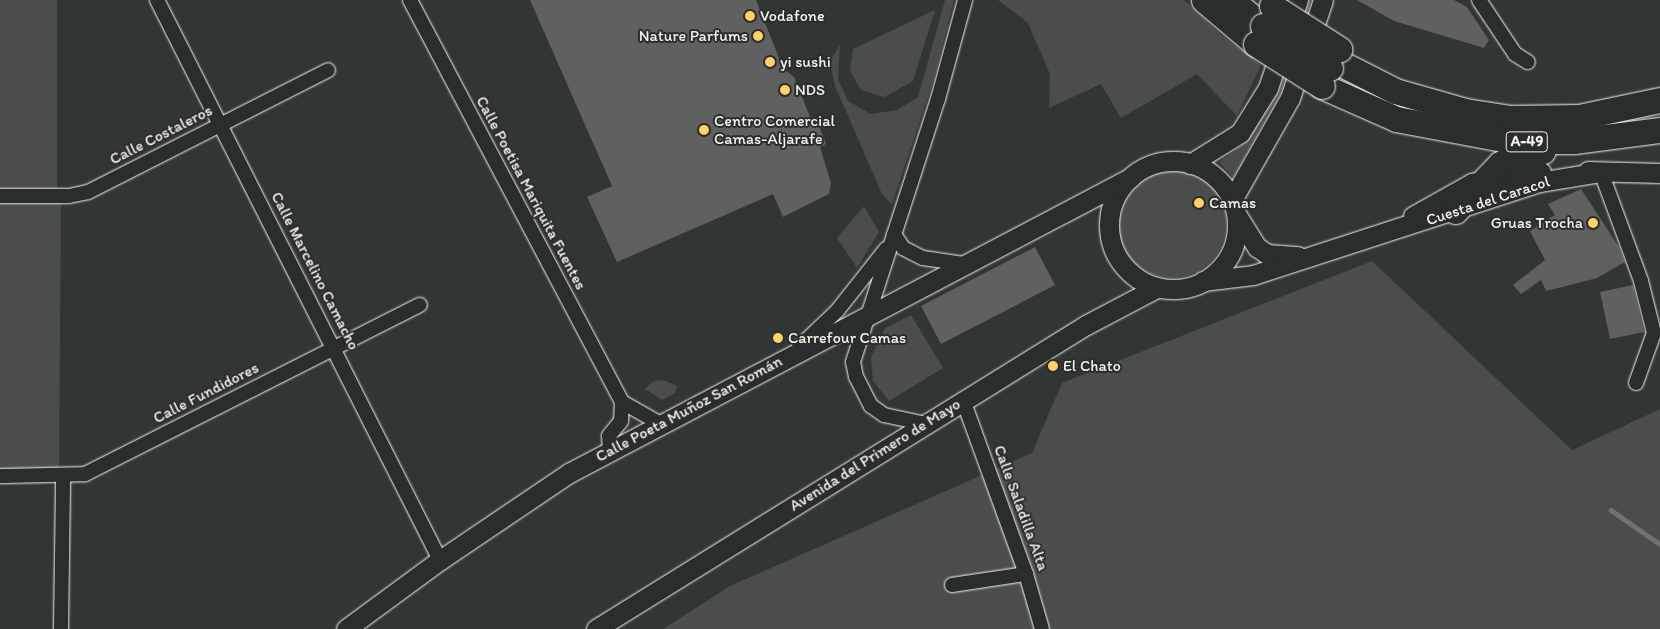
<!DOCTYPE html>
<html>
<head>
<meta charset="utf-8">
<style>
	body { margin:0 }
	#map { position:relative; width:1660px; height:629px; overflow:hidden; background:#323535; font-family:Itim,sans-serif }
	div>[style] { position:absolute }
	.green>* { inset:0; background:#4b4d4c }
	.round { border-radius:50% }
	.stream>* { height:4.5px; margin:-2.25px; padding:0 2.25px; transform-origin:2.25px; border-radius:2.25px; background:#727370 }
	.building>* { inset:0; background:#5f605f }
	.roads { filter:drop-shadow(0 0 1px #f4f1e8) drop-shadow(0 0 1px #f4f1e8) }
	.street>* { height:14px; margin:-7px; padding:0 7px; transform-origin:7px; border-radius:7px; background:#2a2d2e }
	.secondary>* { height:19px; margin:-9.5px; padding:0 9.5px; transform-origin:9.5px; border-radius:9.5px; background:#2a2d2e }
	.secondary>.ring { margin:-9.5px; padding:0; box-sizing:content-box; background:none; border:19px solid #2a2d2e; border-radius:50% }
	.highway>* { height:25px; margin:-12.5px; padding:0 12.5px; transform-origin:12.5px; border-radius:12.5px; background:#2a2d2e }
	.bridges { filter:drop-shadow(0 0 1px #f4f1e8) drop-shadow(0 0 1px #f4f1e8) }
	.highway-bridge>* { height:25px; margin:-12.5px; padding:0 12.5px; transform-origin:12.5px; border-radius:12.5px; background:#2a2d2e }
	.dots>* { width:14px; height:14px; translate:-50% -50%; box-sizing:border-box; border:2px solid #2a2d2e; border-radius:50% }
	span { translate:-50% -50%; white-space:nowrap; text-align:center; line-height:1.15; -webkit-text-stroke:4px #2a2d2e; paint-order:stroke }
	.shield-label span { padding:1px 4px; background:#2a2d2e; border:1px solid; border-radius:4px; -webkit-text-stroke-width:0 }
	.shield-label { font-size:15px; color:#f4f1e8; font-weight:700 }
	.poi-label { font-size:16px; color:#f4f1e8 }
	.left { translate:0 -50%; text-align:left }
	.right { translate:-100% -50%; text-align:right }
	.street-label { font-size:16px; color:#f4f1e8 }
</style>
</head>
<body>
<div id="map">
	<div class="green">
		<div style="clip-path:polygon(0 0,57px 0,57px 190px,0 189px)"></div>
		<div style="clip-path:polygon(945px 0,954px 0,935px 76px,892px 204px,882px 194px,835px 86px,830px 62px,840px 44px,838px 79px,848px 101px,871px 114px,897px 110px,918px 97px)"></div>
		<div style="clip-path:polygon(998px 0,1184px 0,1219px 33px,1261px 65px,1237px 116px,1197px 74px,1121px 118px,1101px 84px,1049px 108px,1050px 74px,1028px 23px)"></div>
		<div style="clip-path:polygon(1308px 0,1313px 0,1284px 88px,1233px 177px,1219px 162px,1244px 144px,1278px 86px)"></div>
		<div style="clip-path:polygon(935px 10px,913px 81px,884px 97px,861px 90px,850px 71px,853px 49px)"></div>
		<div class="round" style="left:1118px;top:170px;width:108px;height:108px"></div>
		<div style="clip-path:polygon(0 202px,61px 202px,59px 469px,0 469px)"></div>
		<div style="clip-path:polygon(864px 206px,879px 232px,857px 268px,837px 238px)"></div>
		<div style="clip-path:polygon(1372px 261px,1572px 450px,1660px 409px,1660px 629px,663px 629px,730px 586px,1032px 453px,1062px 383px)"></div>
		<div style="clip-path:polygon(911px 315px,943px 368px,889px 401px,873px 381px,871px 358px,885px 328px)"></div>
		<div style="clip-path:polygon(663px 380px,677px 386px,675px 393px,662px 400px,645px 389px,653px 381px)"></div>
	</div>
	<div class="stream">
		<div style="left:1611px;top:510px;width:60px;rotate:34.8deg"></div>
	</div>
	<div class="building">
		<div style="clip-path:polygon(530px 0,756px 0,783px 68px,794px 77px,814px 127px,819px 126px,826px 144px,820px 147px,831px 183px,829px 194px,783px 217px,773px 194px,617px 262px,587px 197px,612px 186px)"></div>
		<div style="clip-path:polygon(1357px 0,1454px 0,1467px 7px,1489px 40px,1484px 48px,1394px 21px)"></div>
		<div style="clip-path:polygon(1581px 189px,1619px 247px,1625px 262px,1597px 278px,1546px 291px,1541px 280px,1521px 294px,1513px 285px,1545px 260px,1530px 231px,1555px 215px,1548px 204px)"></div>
		<div style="clip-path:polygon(1035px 247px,1055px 285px,941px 344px,921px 306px)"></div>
		<div style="clip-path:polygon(1633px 285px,1644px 332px,1610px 339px,1600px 292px)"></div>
	</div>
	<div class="roads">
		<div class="street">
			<div style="left:157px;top:0;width:627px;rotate:63.19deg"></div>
			<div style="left:410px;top:0;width:454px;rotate:62.2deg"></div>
			<div style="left:622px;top:402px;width:19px;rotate:93deg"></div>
			<div style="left:621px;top:421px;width:19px;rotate:129deg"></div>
			<div style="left:609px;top:436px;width:13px;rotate:86deg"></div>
			<div style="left:1479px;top:0;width:65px;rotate:56.3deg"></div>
			<div style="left:1515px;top:54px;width:15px;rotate:32deg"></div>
			<div style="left:1601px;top:172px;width:116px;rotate:69.8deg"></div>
			<div style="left:1641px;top:281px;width:54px;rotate:76deg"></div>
			<div style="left:1654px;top:333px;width:53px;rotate:109.8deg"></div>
			<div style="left:0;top:196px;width:69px"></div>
			<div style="left:69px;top:196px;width:19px;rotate:-12deg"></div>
			<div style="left:88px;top:192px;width:269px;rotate:-26.9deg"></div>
			<div style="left:894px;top:234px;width:17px;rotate:57deg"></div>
			<div style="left:903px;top:248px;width:22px;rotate:27deg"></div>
			<div style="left:923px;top:258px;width:41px;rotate:8.3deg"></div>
			<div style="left:799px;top:347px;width:52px;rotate:-43.5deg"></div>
			<div style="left:837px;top:311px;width:79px;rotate:-51.7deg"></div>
			<div style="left:963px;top:400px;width:185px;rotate:70.1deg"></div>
			<div style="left:1026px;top:574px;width:57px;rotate:73.8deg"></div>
			<div style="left:622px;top:402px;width:43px;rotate:29.6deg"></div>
			<div style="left:926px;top:424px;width:43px;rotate:-167.9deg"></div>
			<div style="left:884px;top:415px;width:16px;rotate:-145deg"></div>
			<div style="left:871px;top:406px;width:33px;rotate:-117deg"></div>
			<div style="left:856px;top:377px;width:15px;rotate:-101deg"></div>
			<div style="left:853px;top:362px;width:276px;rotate:-72.1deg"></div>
			<div style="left:938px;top:99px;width:103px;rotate:-74.7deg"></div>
			<div style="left:0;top:476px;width:85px;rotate:-1.3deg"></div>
			<div style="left:85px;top:474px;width:375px;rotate:-26.8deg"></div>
			<div style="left:952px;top:585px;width:75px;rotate:-8.5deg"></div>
			<div style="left:61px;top:629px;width:152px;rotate:-89.2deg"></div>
		</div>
		<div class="secondary">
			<div class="ring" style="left:1109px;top:161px;width:109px;height:109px"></div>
			<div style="left:1190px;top:164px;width:59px;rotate:-31.8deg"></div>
			<div style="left:1240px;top:133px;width:53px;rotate:-58.1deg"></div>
			<div style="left:1268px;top:88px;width:93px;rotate:-71.2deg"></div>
			<div style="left:1588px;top:171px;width:72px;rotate:1.6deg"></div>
			<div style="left:1232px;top:200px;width:117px;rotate:-60.4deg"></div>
			<div style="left:1290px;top:98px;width:103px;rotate:-71.4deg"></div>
			<div style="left:1413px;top:216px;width:68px;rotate:-29.2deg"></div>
			<div style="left:1472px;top:183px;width:70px;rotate:-9.1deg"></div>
			<div style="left:1238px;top:217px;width:36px;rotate:58deg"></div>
			<div style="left:1257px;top:247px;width:12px;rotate:35deg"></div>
			<div style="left:1267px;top:254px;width:31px;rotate:4deg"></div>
			<div style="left:1203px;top:281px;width:50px;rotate:-6.8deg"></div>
			<div style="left:1253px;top:275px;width:301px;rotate:-18deg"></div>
			<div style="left:1539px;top:182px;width:63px;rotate:-9.2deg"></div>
			<div style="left:346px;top:629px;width:117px;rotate:-36.3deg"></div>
			<div style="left:440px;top:560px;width:156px;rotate:-34deg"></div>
			<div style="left:569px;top:473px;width:634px;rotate:-27.74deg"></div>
			<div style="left:596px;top:629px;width:577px;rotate:-31.82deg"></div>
			<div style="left:1086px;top:325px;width:81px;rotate:-27.8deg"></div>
		</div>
		<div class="highway">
			<div style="left:1204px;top:0;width:68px;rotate:40.2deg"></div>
			<div style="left:1231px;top:0;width:41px;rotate:39.1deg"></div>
			<div style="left:1334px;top:60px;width:68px;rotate:26.9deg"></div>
			<div style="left:1395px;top:91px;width:73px;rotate:15.9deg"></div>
			<div style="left:1465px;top:111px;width:46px;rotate:8.8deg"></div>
			<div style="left:1510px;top:118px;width:69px;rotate:-0.8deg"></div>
			<div style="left:1579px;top:117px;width:83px;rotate:-11.9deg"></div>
			<div style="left:1322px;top:86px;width:81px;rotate:24deg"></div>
			<div style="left:1396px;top:119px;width:119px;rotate:10.6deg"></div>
			<div style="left:1513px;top:141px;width:61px"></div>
			<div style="left:1574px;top:141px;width:87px;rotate:-7.3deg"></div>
			<div style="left:1455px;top:211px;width:65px;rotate:-46.2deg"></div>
			<div style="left:1500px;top:164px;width:17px;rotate:-28deg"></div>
			<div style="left:1515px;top:156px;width:28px;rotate:-10deg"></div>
		</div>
	</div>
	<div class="bridges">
		<div class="highway-bridge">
			<div style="left:1272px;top:6px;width:80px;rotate:32.7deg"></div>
			<div style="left:1263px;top:26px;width:79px;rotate:32.1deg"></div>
			<div style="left:1256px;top:44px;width:78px;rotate:32.5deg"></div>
		</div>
	</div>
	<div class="dots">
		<div style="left:750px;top:16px;background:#ffd166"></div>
		<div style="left:758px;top:36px;background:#ffd166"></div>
		<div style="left:770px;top:62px;background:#ffd166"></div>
		<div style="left:785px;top:90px;background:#ffd166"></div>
		<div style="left:704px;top:130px;background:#ffd166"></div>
		<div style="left:1199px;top:203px;background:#ffd166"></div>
		<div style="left:1593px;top:223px;background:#ffd166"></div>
		<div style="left:778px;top:338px;background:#ffd166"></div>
		<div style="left:1053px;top:366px;background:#ffd166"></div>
	</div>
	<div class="shield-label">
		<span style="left:1527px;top:142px">A-49</span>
	</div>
	<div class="poi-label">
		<span class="left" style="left:760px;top:16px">Vodafone</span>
		<span class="right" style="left:748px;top:36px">Nature Parfums</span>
		<span class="left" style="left:780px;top:62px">yi sushi</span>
		<span class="left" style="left:795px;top:90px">NDS</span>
		<span class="left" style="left:714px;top:130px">Centro Comercial<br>Camas-Aljarafe</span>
		<span class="left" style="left:1209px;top:203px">Camas</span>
		<span class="right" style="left:1583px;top:223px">Gruas Trocha</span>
		<span class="left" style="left:788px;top:338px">Carrefour Camas</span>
		<span class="left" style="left:1063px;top:366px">El Chato</span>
	</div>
	<div class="street-label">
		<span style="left:161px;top:135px;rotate:-27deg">Calle Costaleros</span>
		<span style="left:531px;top:193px;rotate:62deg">Calle Poetisa Mariquita Fuentes</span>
		<span style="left:1488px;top:201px;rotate:-18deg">Cuesta del Caracol</span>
		<span style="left:315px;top:271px;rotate:63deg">Calle Marcelino Camacho</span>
		<span style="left:206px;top:393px;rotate:-27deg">Calle Fundidores</span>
		<span style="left:689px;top:409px;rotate:-28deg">Calle Poeta Muñoz San Román</span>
		<span style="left:875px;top:455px;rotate:-32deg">Avenida del Primero de Mayo</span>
		<span style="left:1021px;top:508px;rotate:70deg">Calle Saladilla Alta</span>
	</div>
</div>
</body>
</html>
